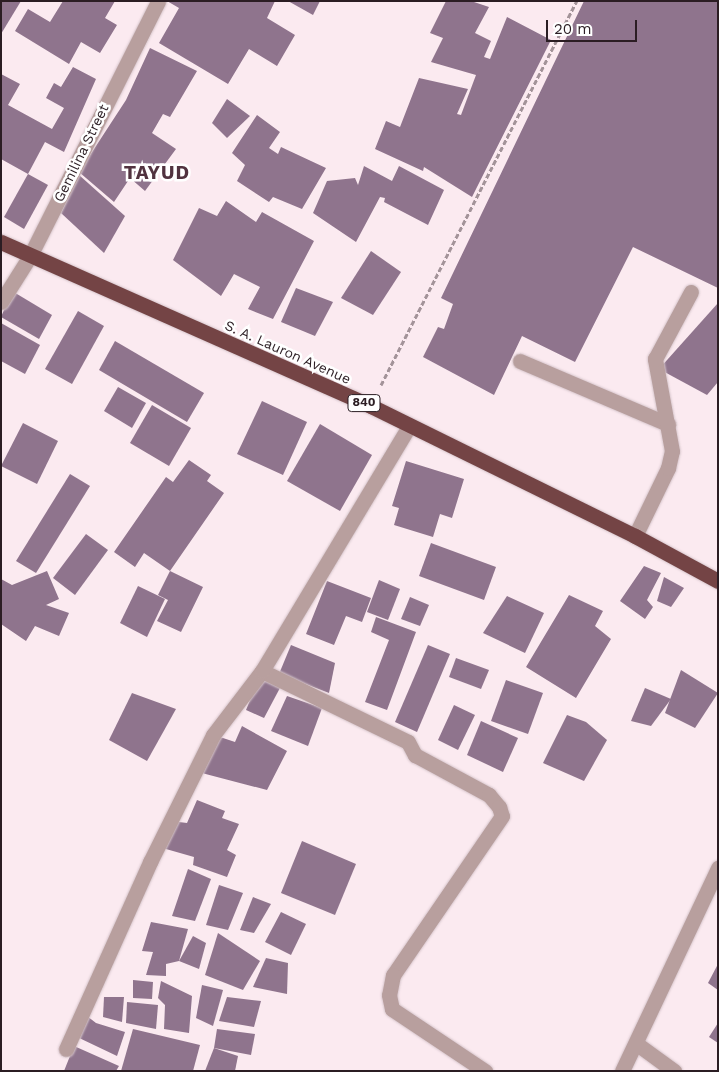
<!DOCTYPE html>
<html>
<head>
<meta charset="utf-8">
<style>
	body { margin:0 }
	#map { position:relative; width:719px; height:1072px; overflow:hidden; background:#fbeaf0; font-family:"Work Sans",sans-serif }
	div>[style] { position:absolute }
	.building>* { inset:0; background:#8f748d }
	.path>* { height:3px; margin-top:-1.5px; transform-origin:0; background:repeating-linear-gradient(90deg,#a39399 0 5px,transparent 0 7.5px) }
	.roads { filter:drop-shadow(0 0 1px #d6c5cb) drop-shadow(0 0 1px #d6c5cb) }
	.lane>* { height:15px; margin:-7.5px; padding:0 7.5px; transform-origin:7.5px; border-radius:7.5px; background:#b89f9e }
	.street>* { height:15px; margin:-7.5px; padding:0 7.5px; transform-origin:7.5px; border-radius:7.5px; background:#b89f9e }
	.highway>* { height:15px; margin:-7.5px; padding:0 7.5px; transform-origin:7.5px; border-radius:7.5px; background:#744445 }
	span { translate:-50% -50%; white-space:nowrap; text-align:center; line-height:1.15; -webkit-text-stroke:5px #fff; paint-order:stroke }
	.shield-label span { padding:1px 4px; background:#fff; border:1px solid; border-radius:4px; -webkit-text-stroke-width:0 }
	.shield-label { font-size:12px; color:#2b1d23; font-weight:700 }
	.street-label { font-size:14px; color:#2b1d23 }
	.district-label { font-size:19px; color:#51323f; font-weight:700; letter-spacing:1px }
	.frame { position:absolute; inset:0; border:2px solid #2b1d23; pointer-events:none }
	.scale { position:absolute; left:546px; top:20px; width:91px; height:22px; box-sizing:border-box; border:2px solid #2b1d23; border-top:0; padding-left:6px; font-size:15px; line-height:18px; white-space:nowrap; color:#2b1d23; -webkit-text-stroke:4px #fff; paint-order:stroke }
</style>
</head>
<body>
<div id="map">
	<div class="building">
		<div style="clip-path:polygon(1px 1px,21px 1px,1px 34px)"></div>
		<div style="clip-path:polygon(63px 1px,115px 1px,105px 18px,117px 25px,100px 53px,81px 42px,69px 64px,15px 31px,28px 9px,50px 22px)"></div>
		<div style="clip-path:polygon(167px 1px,275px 1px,267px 18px,295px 35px,277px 66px,249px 49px,228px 84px,159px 43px,179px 8px)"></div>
		<div style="clip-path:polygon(288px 1px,320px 1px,313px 15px)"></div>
		<div style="clip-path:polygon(446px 1px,471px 1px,489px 7px,475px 33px,491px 41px,484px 57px,490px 59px,507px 17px,551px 40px,472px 197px,424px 167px,423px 171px,375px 149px,386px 121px,400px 127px,419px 78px,468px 89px,457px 114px,461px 115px,476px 75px,431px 62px,443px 38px,430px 33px)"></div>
		<div style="clip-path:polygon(584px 1px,718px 1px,718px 288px,633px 247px,575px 362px,522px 336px,494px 395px,423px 357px,438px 327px,444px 329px,453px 304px,441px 298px)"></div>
		<div style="clip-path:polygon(150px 48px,197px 71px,170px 117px,163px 114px,152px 133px,176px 149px,145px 191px,130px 178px,114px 202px,79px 172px,126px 100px)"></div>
		<div style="clip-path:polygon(73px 67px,96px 79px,64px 152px,45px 142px,28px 174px,1px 159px,1px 74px,20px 84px,8px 105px,52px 129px,64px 108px,46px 98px,54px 83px,61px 87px)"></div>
		<div style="clip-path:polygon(227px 99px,250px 116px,227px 138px,212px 123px)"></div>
		<div style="clip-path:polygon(257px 115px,280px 132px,269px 148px,278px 154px,281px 147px,326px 168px,302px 209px,273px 197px,269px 202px,237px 181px,245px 165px,232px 153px)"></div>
		<div style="clip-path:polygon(364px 166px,392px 181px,399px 166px,444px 190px,428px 225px,384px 202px,385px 198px,380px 197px,356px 242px,313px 213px,327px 181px,355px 178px,358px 185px)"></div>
		<div style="clip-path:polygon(28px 174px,48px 185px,24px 229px,4px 217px)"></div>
		<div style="clip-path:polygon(79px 175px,125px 216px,104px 253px,61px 213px)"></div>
		<div style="clip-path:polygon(226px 201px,256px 222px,262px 212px,314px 241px,273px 319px,248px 309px,260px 287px,234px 274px,221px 296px,173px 260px,199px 208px,217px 216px)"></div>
		<div style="clip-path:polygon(371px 251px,401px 272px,373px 315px,341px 298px)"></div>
		<div style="clip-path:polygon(296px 288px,333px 302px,315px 336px,281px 322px)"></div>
		<div style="clip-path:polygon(12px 291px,52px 315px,39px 339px,1px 317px)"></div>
		<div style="clip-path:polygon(718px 303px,718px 382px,707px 395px,659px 369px)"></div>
		<div style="clip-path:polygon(78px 311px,104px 326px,72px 384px,45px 369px)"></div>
		<div style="clip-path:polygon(1px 323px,40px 345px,25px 374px,1px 361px)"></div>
		<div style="clip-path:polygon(115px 341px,204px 393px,187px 422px,99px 370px)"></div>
		<div style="clip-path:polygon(118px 387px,146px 403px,132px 428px,104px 411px)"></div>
		<div style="clip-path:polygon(262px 401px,307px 422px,283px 475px,237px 454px)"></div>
		<div style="clip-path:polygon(152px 405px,191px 428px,169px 466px,130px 443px)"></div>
		<div style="clip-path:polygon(23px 423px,58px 441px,37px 484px,1px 466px)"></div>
		<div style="clip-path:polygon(320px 424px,372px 455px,340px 511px,287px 481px)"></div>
		<div style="clip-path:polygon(189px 460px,211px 475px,207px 481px,224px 493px,170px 571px,203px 587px,181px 632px,157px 621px,168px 600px,158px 595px,170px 571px,144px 553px,135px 567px,114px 552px,166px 477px,173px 482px)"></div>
		<div style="clip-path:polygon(406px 461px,464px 479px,452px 518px,440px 514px,433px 537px,394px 525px,399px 508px,392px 506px)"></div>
		<div style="clip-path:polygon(70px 474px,90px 486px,36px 573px,16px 561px)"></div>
		<div style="clip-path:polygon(86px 534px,108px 550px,75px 595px,53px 578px)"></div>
		<div style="clip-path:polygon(431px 543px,496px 567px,484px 600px,419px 576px)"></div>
		<div style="clip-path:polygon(644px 566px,661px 573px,647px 600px,653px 607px,645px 619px,620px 601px)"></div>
		<div style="clip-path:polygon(47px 571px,59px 599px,46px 605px,69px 613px,59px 636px,35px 626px,26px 641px,1px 624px,1px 579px,12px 585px)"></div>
		<div style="clip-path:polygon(664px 577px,684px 588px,671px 607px,657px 601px)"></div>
		<div style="clip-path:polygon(379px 580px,400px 589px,388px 620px,367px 612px)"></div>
		<div style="clip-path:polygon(327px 581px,371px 598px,362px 622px,346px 616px,334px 645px,306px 634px)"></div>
		<div style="clip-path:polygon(138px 586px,165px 599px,147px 637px,120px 623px)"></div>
		<div style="clip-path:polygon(569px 595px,603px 611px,595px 626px,611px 639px,576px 698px,526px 667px)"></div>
		<div style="clip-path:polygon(507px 596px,544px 613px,525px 653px,483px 633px)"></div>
		<div style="clip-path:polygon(410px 597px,429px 605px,420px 626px,401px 619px)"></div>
		<div style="clip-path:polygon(376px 617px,416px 632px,387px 710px,365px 702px,389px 640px,371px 632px)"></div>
		<div style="clip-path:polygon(291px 645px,335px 663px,329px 693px,279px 674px)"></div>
		<div style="clip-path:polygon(428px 645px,450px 654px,417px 732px,395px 722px)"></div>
		<div style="clip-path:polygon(456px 658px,489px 670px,481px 689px,449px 677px)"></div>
		<div style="clip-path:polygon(681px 670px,718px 693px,695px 728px,665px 713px)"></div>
		<div style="clip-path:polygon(260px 675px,281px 686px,264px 718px,246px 710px)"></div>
		<div style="clip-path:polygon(506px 680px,543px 693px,528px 734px,491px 721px)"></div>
		<div style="clip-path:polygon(645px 688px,671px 699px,651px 726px,631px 721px)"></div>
		<div style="clip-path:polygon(132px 693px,176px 709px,147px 761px,109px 740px)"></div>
		<div style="clip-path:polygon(287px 696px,322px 708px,308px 746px,271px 731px)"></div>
		<div style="clip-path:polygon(454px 705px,475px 715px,458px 750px,438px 740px)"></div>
		<div style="clip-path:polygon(567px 715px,586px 722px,607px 740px,584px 781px,543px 763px)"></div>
		<div style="clip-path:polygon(481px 721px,518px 738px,503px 772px,467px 755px)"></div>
		<div style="clip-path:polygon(242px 726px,287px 751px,267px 790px,198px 772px,220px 737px,235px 742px)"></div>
		<div style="clip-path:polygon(197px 800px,225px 811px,222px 818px,239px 824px,227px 850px,236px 855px,227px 877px,193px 865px,194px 857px,159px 847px,171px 821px,187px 823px)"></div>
		<div style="clip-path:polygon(302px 841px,356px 864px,335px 915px,281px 893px)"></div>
		<div style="clip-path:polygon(188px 869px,211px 879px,195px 921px,172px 916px)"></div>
		<div style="clip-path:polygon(219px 885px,243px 893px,228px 930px,206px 925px)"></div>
		<div style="clip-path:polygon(253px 897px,271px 904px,254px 933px,240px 930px)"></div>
		<div style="clip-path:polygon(281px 912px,306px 924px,291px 955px,265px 942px)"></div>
		<div style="clip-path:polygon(151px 922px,188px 929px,179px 961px,166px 964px,166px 976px,146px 975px,153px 952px,142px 951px)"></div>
		<div style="clip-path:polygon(218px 933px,260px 961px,243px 990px,205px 975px)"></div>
		<div style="clip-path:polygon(193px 936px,206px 943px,199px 969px,179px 961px)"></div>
		<div style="clip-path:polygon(266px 958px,288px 963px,287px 994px,253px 987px)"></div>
		<div style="clip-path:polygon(718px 964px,718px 990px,708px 983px)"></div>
		<div style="clip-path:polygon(133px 980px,153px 982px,152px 999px,133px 998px)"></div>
		<div style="clip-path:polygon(161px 981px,192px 996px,189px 1033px,164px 1029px,165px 1005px,158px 998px)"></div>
		<div style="clip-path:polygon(202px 985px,223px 990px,213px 1026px,196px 1018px)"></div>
		<div style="clip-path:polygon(104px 997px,124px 997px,122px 1022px,103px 1017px)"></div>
		<div style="clip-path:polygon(227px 997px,261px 1001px,254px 1027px,219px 1021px)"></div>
		<div style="clip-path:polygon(127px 1002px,158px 1005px,156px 1029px,126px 1023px)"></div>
		<div style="clip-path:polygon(83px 1013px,96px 1023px,125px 1032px,117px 1056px,75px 1036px)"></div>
		<div style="clip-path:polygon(718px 1023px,718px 1043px,709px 1037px)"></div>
		<div style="clip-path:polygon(133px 1029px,200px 1045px,193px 1071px,121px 1071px)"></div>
		<div style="clip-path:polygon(217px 1029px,255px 1034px,251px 1055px,214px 1048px)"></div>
		<div style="clip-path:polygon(74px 1046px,119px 1066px,116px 1071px,64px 1071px)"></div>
		<div style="clip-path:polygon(214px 1048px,238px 1056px,235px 1071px,205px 1071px)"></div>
	</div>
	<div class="path">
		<div style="left:381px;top:385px;width:431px;rotate:-63deg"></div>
	</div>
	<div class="roads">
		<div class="lane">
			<div style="left:520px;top:361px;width:161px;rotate:23.1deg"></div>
			<div style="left:635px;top:536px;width:76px;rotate:-64.1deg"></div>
			<div style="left:668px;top:468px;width:17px;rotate:-77deg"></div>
			<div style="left:672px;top:451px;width:94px;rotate:-100.5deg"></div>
			<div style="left:655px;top:359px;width:76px;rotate:-61.8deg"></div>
			<div style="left:637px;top:1044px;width:46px;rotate:36.1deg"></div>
			<div style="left:622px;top:1071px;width:225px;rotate:-64.7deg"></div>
		</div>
		<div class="street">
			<div style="left:1px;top:302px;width:54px;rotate:-57.8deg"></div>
			<div style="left:30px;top:256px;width:285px;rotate:-63.3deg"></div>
			<div style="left:262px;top:671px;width:162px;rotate:25.9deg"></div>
			<div style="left:408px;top:742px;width:15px;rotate:62deg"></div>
			<div style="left:415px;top:755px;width:84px;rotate:28.4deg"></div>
			<div style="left:489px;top:795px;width:16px;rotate:50deg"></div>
			<div style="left:499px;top:807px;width:9px;rotate:72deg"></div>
			<div style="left:502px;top:816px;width:193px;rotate:124.4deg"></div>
			<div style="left:393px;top:975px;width:20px;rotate:101deg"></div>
			<div style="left:389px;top:995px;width:14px;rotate:78deg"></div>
			<div style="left:392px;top:1009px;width:112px;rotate:33.7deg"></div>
			<div style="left:66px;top:1049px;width:205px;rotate:-65.8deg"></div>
			<div style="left:150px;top:862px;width:142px;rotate:-63.6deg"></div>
			<div style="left:213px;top:735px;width:81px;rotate:-52.6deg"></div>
			<div style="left:262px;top:671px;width:286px;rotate:-59deg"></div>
		</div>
		<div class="highway">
			<div style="left:1px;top:242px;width:405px;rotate:23.9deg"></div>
			<div style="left:371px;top:406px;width:294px;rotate:26.2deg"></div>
			<div style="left:635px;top:536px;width:94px;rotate:28.5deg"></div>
		</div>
	</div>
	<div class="shield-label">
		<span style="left:364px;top:403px">840</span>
	</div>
	<div class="street-label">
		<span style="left:81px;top:153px;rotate:-64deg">Gemilina Street</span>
		<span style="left:288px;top:352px;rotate:24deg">S. A. Lauron Avenue</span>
	</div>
	<div class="district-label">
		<span style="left:157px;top:173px">TAYUD</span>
	</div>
	<div class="frame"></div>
	<div class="scale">20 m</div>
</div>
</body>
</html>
